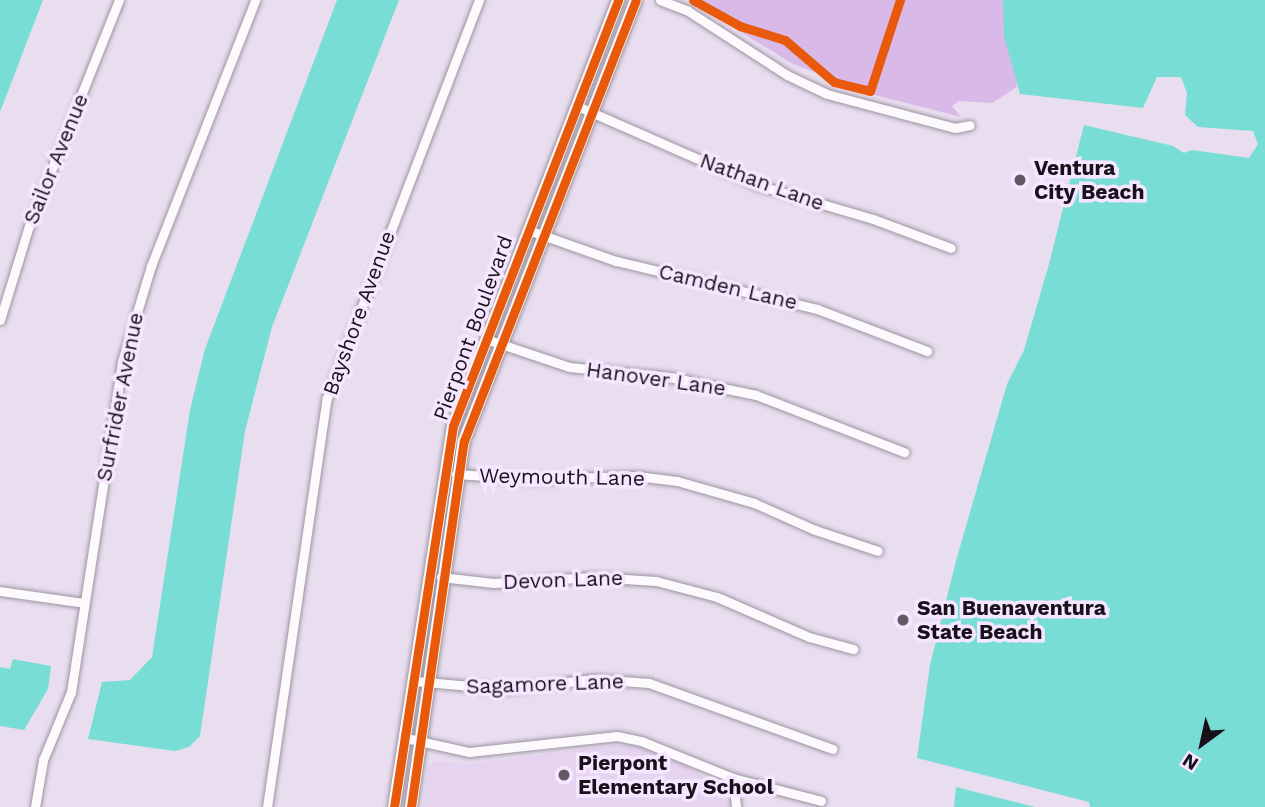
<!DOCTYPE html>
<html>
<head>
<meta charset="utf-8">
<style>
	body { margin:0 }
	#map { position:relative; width:1265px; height:807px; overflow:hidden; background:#e9deef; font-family:"Work Sans",sans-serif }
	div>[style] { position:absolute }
	.built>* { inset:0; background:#e5d3ef }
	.green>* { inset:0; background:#d8b9e8 }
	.water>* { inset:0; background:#78ddd5 }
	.roads { filter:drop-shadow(0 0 2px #9d95a2) drop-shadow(0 0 2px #9d95a2) }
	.street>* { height:9px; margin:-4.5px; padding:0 4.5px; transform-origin:4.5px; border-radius:4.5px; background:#fcfafd }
	.secondary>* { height:12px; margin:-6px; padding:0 6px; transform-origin:6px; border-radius:6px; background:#fcfafd }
	.cycleway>* { height:9px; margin:-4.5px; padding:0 4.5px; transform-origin:4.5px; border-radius:4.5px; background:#e8590c }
	.dots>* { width:19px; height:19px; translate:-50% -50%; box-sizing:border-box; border:4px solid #f6e6ff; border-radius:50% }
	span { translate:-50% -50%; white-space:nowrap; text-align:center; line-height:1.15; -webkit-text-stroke:7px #f6e6ff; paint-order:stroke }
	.street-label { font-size:21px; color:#18111c }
	.poi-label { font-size:21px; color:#18111c; font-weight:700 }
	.left { translate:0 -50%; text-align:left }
	.north { position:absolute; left:1167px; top:709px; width:70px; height:70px; -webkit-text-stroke:5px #f6e6ff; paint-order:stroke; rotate:213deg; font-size:19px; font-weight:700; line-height:28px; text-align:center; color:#18111c }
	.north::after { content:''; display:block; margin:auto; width:24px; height:32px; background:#18111c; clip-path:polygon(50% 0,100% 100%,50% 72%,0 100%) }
</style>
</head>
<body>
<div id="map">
	<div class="built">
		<div style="clip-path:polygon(615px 745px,633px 745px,675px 758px,711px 782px,729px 807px,423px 807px,428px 766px,436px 761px,471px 764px)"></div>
	</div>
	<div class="green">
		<div style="clip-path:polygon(689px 0,1012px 0,1017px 87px,992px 103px,959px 101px,952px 106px,961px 117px,871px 94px,793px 64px)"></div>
	</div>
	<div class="water">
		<div style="clip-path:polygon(0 0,43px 0,0 112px)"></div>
		<div style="clip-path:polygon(337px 0,399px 0,272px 327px,245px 431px,200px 736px,189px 747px,175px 751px,88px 739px,102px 682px,130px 680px,152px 657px,190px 410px,205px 349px)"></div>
		<div style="clip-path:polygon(1003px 0,1265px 0,1265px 807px,1090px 807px,1089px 802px,917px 758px,930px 665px,956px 561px,1007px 384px,1024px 350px,1049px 264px,1084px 125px,1173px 146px,1184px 153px,1192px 150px,1249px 158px,1258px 144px,1253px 131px,1198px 127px,1185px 115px,1187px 93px,1181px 77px,1157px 77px,1143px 108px,1020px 94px,1004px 36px)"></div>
		<div style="clip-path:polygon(13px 659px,51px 666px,48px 689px,24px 730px,0 726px,0 667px,10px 669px)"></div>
		<div style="clip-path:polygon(956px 787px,1035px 807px,954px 807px)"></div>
	</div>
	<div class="roads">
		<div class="street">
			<div style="left:660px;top:0;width:30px;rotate:21deg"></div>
			<div style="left:688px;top:11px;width:118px;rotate:32.9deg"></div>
			<div style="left:787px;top:75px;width:44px;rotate:25.4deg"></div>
			<div style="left:827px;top:94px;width:132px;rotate:14.9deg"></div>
			<div style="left:955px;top:128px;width:15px;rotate:-11deg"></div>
			<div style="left:577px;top:106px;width:197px;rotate:23.7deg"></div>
			<div style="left:757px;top:185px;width:121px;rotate:16.3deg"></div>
			<div style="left:873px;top:219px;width:83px;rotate:20.4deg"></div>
			<div style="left:528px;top:230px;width:93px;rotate:19.4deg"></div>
			<div style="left:616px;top:261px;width:207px;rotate:13.4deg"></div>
			<div style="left:817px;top:309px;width:118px;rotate:20.9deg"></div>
			<div style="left:0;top:320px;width:98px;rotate:-72.9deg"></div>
			<div style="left:29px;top:226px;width:243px;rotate:-68.3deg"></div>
			<div style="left:486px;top:339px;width:88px;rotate:18.6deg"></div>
			<div style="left:569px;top:367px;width:101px;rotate:5.7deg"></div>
			<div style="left:670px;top:377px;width:88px;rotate:11.8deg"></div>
			<div style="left:756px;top:395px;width:159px;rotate:21.1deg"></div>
			<div style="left:456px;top:474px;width:74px;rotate:3.9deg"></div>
			<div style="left:530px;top:479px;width:107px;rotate:-1.6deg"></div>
			<div style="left:637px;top:476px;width:40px;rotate:7.1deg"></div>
			<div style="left:677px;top:481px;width:80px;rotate:15.9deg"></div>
			<div style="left:754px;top:503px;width:67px;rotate:23.9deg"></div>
			<div style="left:815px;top:530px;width:66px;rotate:18.4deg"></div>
			<div style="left:441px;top:577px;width:53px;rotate:6.5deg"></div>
			<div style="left:494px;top:583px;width:100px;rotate:-3.4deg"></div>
			<div style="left:594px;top:577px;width:62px;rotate:3.7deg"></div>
			<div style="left:656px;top:581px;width:63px;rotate:14.7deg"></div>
			<div style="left:717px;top:597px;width:100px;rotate:23.5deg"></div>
			<div style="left:809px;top:637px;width:46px;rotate:15.3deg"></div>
			<div style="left:0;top:591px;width:85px;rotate:8.1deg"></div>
			<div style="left:414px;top:681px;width:91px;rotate:5deg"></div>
			<div style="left:505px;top:689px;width:90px;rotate:-6.4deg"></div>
			<div style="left:594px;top:679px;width:55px;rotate:4.2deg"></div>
			<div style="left:649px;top:683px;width:195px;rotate:19.8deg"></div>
			<div style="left:406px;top:738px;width:65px;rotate:12.5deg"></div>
			<div style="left:469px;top:752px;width:149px;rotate:-6.2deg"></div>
			<div style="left:617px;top:736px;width:25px;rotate:12deg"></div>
			<div style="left:641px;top:741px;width:99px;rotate:21.9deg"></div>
			<div style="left:733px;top:778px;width:29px;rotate:84deg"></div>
			<div style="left:733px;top:778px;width:91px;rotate:14.6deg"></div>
			<div style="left:35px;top:807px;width:48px;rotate:-80.3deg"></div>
			<div style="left:43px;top:760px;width:74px;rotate:-67.6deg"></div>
			<div style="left:71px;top:692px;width:334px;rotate:-81.2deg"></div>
			<div style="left:122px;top:362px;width:100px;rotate:-73.2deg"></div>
			<div style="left:151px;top:266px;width:286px;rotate:-68.6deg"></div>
			<div style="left:267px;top:807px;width:413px;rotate:-81.7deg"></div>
			<div style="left:327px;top:398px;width:426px;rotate:-69.1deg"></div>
		</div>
		<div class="secondary">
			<div style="left:394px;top:807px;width:386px;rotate:-81.2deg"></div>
			<div style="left:453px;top:426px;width:457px;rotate:-68.8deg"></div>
			<div style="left:411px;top:807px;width:370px;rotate:-81.8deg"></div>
			<div style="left:464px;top:441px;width:473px;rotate:-68.7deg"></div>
		</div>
	</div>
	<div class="cycleway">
		<div style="left:693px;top:0;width:54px;rotate:29deg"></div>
		<div style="left:740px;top:26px;width:47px;rotate:17.3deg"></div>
		<div style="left:785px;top:40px;width:65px;rotate:40.6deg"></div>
		<div style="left:834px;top:82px;width:37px;rotate:14deg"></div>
		<div style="left:870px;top:91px;width:96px;rotate:-71.8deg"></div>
		<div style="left:394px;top:807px;width:386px;rotate:-81.2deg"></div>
		<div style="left:453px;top:426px;width:457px;rotate:-68.8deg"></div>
		<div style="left:411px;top:807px;width:370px;rotate:-81.8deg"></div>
		<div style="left:464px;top:441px;width:473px;rotate:-68.7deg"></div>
	</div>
	<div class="dots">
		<div style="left:1020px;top:180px;background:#615966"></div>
		<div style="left:903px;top:620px;background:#615966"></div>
		<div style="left:564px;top:775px;background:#615966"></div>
	</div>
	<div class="street-label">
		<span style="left:56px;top:159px;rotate:-68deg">Sailor Avenue</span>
		<span style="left:762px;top:182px;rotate:20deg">Nathan Lane</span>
		<span style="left:728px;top:287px;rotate:13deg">Camden Lane</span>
		<span style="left:359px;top:313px;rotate:-70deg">Bayshore Avenue</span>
		<span style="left:473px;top:328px;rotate:-70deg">Pierpont Boulevard</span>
		<span style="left:656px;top:379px;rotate:8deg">Hanover Lane</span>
		<span style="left:120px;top:397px;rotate:-79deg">Surfrider Avenue</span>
		<span style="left:562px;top:477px;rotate:1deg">Weymouth Lane</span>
		<span style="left:563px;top:580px;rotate:-2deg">Devon Lane</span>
		<span style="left:545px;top:684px;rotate:-2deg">Sagamore Lane</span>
	</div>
	<div class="poi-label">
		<span class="left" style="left:1034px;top:180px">Ventura<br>City Beach</span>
		<span class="left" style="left:917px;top:620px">San Buenaventura<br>State Beach</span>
		<span class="left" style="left:578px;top:775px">Pierpont<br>Elementary School</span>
	</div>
	<div class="north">N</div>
</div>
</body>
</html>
